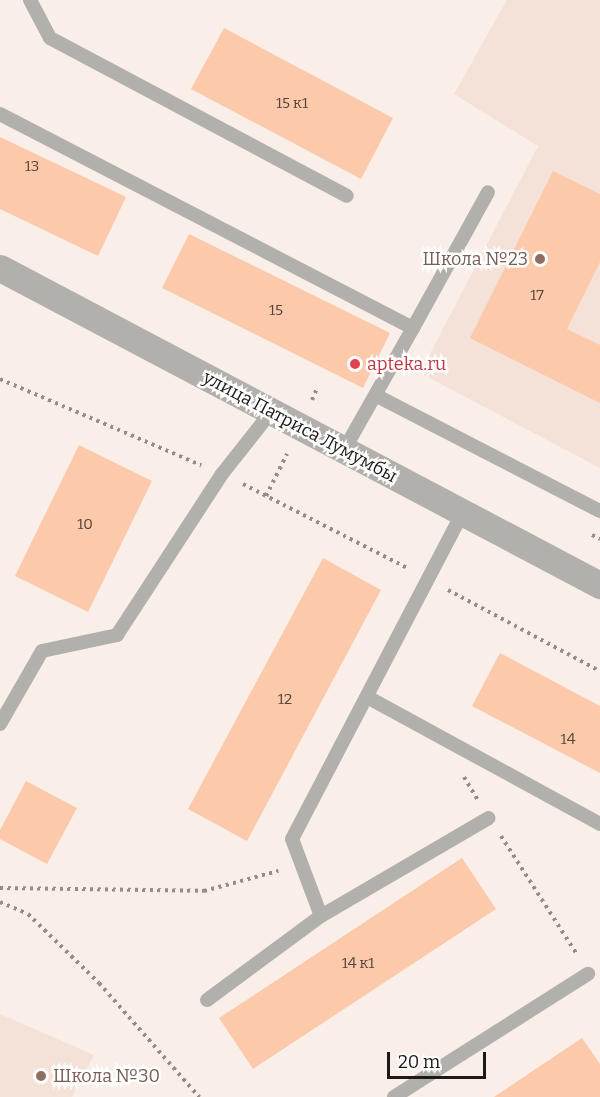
<!DOCTYPE html>
<html>
<head>
<meta charset="utf-8">
<style>
	body { margin:0 }
	#map { position:relative; width:600px; height:1097px; overflow:hidden; background:#f9eee8; font-family:Bitter,serif }
	div>[style] { position:absolute }
	.built>* { inset:0; background:#f4e2d8 }
	.building>* { inset:0; background:#fcc9ab }
	.path>* { height:4px; margin-top:-2px; transform-origin:0; background:repeating-linear-gradient(90deg,#948c88 0 3px,transparent 0 7.5px) }
	.service>* { height:14px; margin:-7px; padding:0 7px; transform-origin:7px; border-radius:7px; background:#b2b0ac }
	.minor>* { height:27px; margin:-13.5px; padding:0 13.5px; transform-origin:13.5px; border-radius:13.5px; background:#b2b0ac }
	.dots>* { width:16px; height:16px; translate:-50% -50%; box-sizing:border-box; border:3px solid #fdfdfd; border-radius:50% }
	span { translate:-50% -50%; white-space:nowrap; text-align:center; line-height:1.15; -webkit-text-stroke:5px #fdfdfd; paint-order:stroke }
	.number-label { font-size:15px; color:#54453c }
	.number-label span { -webkit-text-stroke-width:0 }
	.education-label { font-size:18px; color:#785e54 }
	.right { translate:-100% -50%; text-align:right }
	.left { translate:0 -50%; text-align:left }
	.health-label { font-size:18px; color:#be3a42 }
	.street-label { font-size:18px; color:#1c1917 }
	.scale { position:absolute; left:387px; top:1052px; width:99px; height:27px; box-sizing:border-box; border:3px solid #1c1917; border-top:0; padding-left:8px; font-size:18px; line-height:21px; white-space:nowrap; color:#1c1917; -webkit-text-stroke:4px #fdfdfd; paint-order:stroke }
</style>
</head>
<body>
<div id="map">
	<div class="built">
		<div style="clip-path:polygon(507px 0,600px 0,600px 468px,420px 373px,538px 146px,454px 94px)"></div>
		<div style="clip-path:polygon(0 1014px,94px 1055px,72px 1097px,0 1097px)"></div>
	</div>
	<div class="building">
		<div style="clip-path:polygon(224px 28px,393px 118px,361px 179px,191px 89px)"></div>
		<div style="clip-path:polygon(0 137px,126px 197px,98px 256px,0 209px)"></div>
		<div style="clip-path:polygon(553px 171px,600px 194px,600px 262px,567px 329px,600px 345px,600px 403px,470px 338px)"></div>
		<div style="clip-path:polygon(189px 234px,390px 333px,363px 388px,162px 288px)"></div>
		<div style="clip-path:polygon(79px 445px,152px 481px,88px 612px,15px 576px)"></div>
		<div style="clip-path:polygon(323px 558px,381px 590px,247px 841px,188px 809px)"></div>
		<div style="clip-path:polygon(500px 653px,600px 706px,600px 773px,472px 706px)"></div>
		<div style="clip-path:polygon(26px 781px,77px 808px,47px 864px,0 839px,0 830px)"></div>
		<div style="clip-path:polygon(462px 858px,496px 909px,253px 1069px,219px 1018px)"></div>
		<div style="clip-path:polygon(582px 1038px,600px 1064px,600px 1097px,494px 1097px)"></div>
	</div>
	<div class="path">
		<div style="left:0;top:379px;width:219px;rotate:23.2deg"></div>
		<div style="left:312px;top:400px;width:15px;rotate:-67deg"></div>
		<div style="left:243px;top:484px;width:184px;rotate:27.1deg"></div>
		<div style="left:266px;top:496px;width:47px;rotate:-63.4deg"></div>
		<div style="left:592px;top:535px;width:9px;rotate:27deg"></div>
		<div style="left:448px;top:590px;width:172px;rotate:28.1deg"></div>
		<div style="left:464px;top:777px;width:26px;rotate:59deg"></div>
		<div style="left:501px;top:836px;width:139px;rotate:57.3deg"></div>
		<div style="left:0;top:888px;width:204px;rotate:0.8deg"></div>
		<div style="left:204px;top:891px;width:77px;rotate:-15.1deg"></div>
		<div style="left:0;top:902px;width:30px;rotate:23deg"></div>
		<div style="left:28px;top:914px;width:99px;rotate:44.2deg"></div>
		<div style="left:99px;top:983px;width:152px;rotate:48.7deg"></div>
	</div>
	<div class="service">
		<div style="left:30px;top:0;width:43px;rotate:62.2deg"></div>
		<div style="left:50px;top:38px;width:336px;rotate:28deg"></div>
		<div style="left:0;top:114px;width:465px;rotate:27.4deg"></div>
		<div style="left:413px;top:328px;width:140px;rotate:119.5deg"></div>
		<div style="left:413px;top:328px;width:155px;rotate:-61.1deg"></div>
		<div style="left:377px;top:396px;width:251px;rotate:27.3deg"></div>
		<div style="left:369px;top:698px;width:263px;rotate:28.6deg"></div>
		<div style="left:0;top:724px;width:84px;rotate:-60.1deg"></div>
		<div style="left:42px;top:651px;width:77px;rotate:-12deg"></div>
		<div style="left:117px;top:635px;width:192px;rotate:-56.9deg"></div>
		<div style="left:222px;top:474px;width:79px;rotate:-51.7deg"></div>
		<div style="left:321px;top:916px;width:82px;rotate:-110.6deg"></div>
		<div style="left:292px;top:839px;width:369px;rotate:-62.4deg"></div>
		<div style="left:207px;top:1000px;width:142px;rotate:-36.4deg"></div>
		<div style="left:321px;top:916px;width:194px;rotate:-30.3deg"></div>
		<div style="left:394px;top:1097px;width:230px;rotate:-32.4deg"></div>
	</div>
	<div class="minor">
		<div style="left:0;top:268px;width:679px;rotate:27.85deg"></div>
	</div>
	<div class="dots">
		<div style="left:540px;top:259px;background:#8d6e63"></div>
		<div style="left:355px;top:364px;background:#e0444e"></div>
		<div style="left:41px;top:1076px;background:#8d6e63"></div>
	</div>
	<div class="number-label">
		<span style="left:292px;top:104px">15 к1</span>
		<span style="left:32px;top:167px">13</span>
		<span style="left:537px;top:296px">17</span>
		<span style="left:276px;top:311px">15</span>
		<span style="left:85px;top:525px">10</span>
		<span style="left:285px;top:700px">12</span>
		<span style="left:568px;top:740px">14</span>
		<span style="left:358px;top:964px">14 к1</span>
	</div>
	<div class="education-label">
		<span class="right" style="left:528px;top:259px">Школа №23</span>
		<span class="left" style="left:53px;top:1076px">Школа №30</span>
	</div>
	<div class="health-label">
		<span class="left" style="left:367px;top:364px">apteka.ru</span>
	</div>
	<div class="street-label">
		<span style="left:300px;top:427px;rotate:28deg">улица Патриса Лумумбы</span>
	</div>
	<div class="scale">20 m</div>
</div>
</body>
</html>
